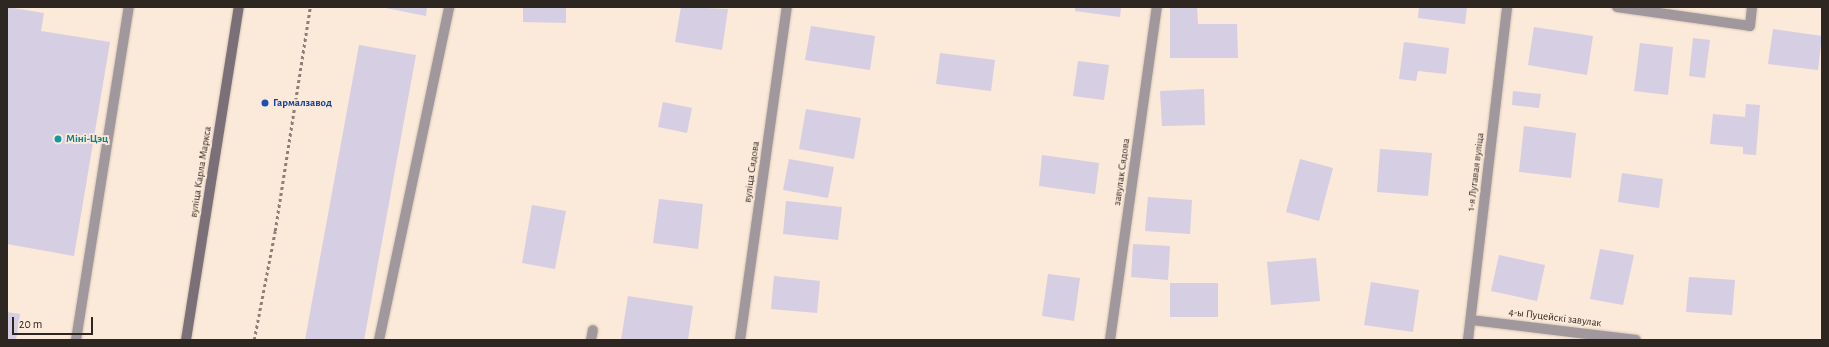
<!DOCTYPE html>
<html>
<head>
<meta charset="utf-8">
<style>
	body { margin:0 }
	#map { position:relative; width:1829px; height:347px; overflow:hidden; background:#fbe9d9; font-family:"Alegreya Sans",sans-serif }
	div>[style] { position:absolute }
	.building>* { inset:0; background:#d6cee2 }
	.path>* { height:2.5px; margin-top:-1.25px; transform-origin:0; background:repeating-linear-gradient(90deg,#8d8177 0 3px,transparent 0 6px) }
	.roads { filter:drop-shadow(0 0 1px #d6c6b8) drop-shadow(0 0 1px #d6c6b8) }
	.lane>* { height:10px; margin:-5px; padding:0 5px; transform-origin:5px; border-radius:5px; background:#a1989e }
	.street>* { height:10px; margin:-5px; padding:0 5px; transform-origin:5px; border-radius:5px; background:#a1989e }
	.secondary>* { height:10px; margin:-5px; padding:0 5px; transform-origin:5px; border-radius:5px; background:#7c7078 }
	.dots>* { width:11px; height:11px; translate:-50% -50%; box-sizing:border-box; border:2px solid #fbe9d9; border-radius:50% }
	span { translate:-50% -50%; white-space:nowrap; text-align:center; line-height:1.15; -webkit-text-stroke:3.5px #fbe9d9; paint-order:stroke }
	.transit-label { font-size:11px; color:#164399; font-weight:700 }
	.left { translate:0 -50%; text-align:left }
	.culture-label { font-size:11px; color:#0d838f; font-weight:700 }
	.street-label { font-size:11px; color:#2e2721 }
	.frame { position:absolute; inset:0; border:8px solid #2e2721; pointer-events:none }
	.scale { position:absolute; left:12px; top:317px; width:81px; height:18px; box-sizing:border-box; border:2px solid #2e2721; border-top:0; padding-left:5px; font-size:12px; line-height:14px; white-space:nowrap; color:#2e2721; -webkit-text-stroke:3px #fbe9d9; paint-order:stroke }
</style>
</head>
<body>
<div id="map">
	<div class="building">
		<div style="clip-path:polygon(7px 7px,44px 13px,41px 31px,110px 42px,74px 256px,7px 244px)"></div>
		<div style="clip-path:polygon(381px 7px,427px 7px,426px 16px)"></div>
		<div style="clip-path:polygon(523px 7px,566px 7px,566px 23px,523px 22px)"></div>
		<div style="clip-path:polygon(681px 7px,728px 9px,722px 50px,675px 42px)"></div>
		<div style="clip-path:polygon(1075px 7px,1121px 7px,1120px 17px,1075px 11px)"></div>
		<div style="clip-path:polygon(1170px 7px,1197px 7px,1198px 24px,1237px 24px,1238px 58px,1170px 58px)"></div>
		<div style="clip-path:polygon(1419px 7px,1467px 7px,1465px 24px,1418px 18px)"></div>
		<div style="clip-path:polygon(811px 26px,875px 36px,870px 70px,805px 60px)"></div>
		<div style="clip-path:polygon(1534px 27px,1593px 36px,1587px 75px,1528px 65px)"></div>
		<div style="clip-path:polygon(1773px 29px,1822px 36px,1818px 70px,1768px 64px)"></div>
		<div style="clip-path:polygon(1693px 38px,1710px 40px,1705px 78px,1689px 76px)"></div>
		<div style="clip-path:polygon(1404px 42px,1449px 48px,1446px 74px,1418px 71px,1416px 81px,1399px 79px)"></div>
		<div style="clip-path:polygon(1640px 43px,1673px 47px,1668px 95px,1634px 91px)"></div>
		<div style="clip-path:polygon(359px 45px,416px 55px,364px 340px,305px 340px)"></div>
		<div style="clip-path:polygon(940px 53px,995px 60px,991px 91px,936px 84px)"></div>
		<div style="clip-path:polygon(1078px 61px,1109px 65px,1104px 100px,1073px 96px)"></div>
		<div style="clip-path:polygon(1204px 89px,1205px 125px,1162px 126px,1160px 91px)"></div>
		<div style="clip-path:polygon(1513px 91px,1541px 94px,1539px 108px,1512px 105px)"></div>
		<div style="clip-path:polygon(663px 102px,692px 108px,687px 133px,658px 127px)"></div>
		<div style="clip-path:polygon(1746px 104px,1760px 105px,1756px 155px,1743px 154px,1743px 147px,1710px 144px,1713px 114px,1745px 117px)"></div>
		<div style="clip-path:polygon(806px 109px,861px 118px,854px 159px,799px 149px)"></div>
		<div style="clip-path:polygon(1524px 126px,1576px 133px,1571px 178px,1519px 172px)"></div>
		<div style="clip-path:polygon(1380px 149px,1432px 153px,1428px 196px,1377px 192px)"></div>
		<div style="clip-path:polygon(1042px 155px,1099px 163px,1095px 194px,1039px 186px)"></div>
		<div style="clip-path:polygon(789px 159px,834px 167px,828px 198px,783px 190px)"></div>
		<div style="clip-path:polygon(1300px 159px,1333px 168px,1319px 221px,1286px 212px)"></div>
		<div style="clip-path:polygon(1622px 173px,1663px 179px,1659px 208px,1618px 202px)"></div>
		<div style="clip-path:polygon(1148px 197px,1192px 200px,1190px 234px,1145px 231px)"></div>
		<div style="clip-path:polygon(659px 199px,703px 204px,698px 249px,653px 243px)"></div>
		<div style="clip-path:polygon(786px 201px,842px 207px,838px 240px,783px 234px)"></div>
		<div style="clip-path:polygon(532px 205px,566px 211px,555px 269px,522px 263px)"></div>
		<div style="clip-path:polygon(1133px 244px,1170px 246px,1168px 280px,1131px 277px)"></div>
		<div style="clip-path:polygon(1600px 249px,1634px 255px,1623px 305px,1590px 299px)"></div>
		<div style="clip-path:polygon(1499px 255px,1545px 265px,1537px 301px,1491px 291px)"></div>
		<div style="clip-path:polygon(1316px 258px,1320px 301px,1271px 305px,1267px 262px)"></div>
		<div style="clip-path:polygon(1048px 274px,1080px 278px,1074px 321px,1042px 316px)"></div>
		<div style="clip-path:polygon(774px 276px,820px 281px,817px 313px,771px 309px)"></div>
		<div style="clip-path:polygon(1689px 277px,1735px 280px,1732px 315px,1686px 312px)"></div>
		<div style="clip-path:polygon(1371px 282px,1419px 290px,1413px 332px,1364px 325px)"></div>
		<div style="clip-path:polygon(1170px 283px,1218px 283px,1218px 317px,1170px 317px)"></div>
		<div style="clip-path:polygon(628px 296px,693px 306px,688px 340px,621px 340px)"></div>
		<div style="clip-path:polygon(7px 312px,20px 314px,16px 340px,7px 340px)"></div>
	</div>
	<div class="path">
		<div style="left:254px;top:340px;width:111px;rotate:-79.1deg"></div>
		<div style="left:275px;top:231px;width:227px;rotate:-81.1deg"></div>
	</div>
	<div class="roads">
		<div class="lane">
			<div style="left:76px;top:340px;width:337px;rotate:-81deg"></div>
			<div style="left:379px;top:340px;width:340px;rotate:-78.1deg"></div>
			<div style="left:591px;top:340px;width:10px;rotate:-79deg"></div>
		</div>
		<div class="street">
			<div style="left:1617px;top:7px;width:134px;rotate:8.1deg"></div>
			<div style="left:1750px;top:26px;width:19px;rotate:-84deg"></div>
			<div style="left:1471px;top:320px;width:166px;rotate:6.9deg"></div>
			<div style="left:740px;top:340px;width:336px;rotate:-82deg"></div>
			<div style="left:1110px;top:340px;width:336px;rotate:-82deg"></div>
			<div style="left:1468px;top:340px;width:335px;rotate:-83.3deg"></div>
		</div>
		<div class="secondary">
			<div style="left:186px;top:340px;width:337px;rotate:-81deg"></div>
		</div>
	</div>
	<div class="dots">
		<div style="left:265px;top:103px;background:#1a4fb4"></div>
		<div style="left:58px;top:139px;background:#0f9aa8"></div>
	</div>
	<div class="transit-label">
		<span class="left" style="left:273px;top:103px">Гармалзавод</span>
	</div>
	<div class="culture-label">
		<span class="left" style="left:66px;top:139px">Міні-Цэц</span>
	</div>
	<div class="street-label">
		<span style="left:201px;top:172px;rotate:-81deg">вуліца Карла Маркса</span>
		<span style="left:752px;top:172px;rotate:-82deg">вуліца Сядова</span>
		<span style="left:1122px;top:172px;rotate:-82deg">завулак Сядова</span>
		<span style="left:1476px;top:172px;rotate:-83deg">1-я Лугавая вуліца</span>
		<span style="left:1555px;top:318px;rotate:7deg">4-ы Пуцейскі завулак</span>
	</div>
	<div class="frame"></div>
	<div class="scale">20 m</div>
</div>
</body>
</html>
